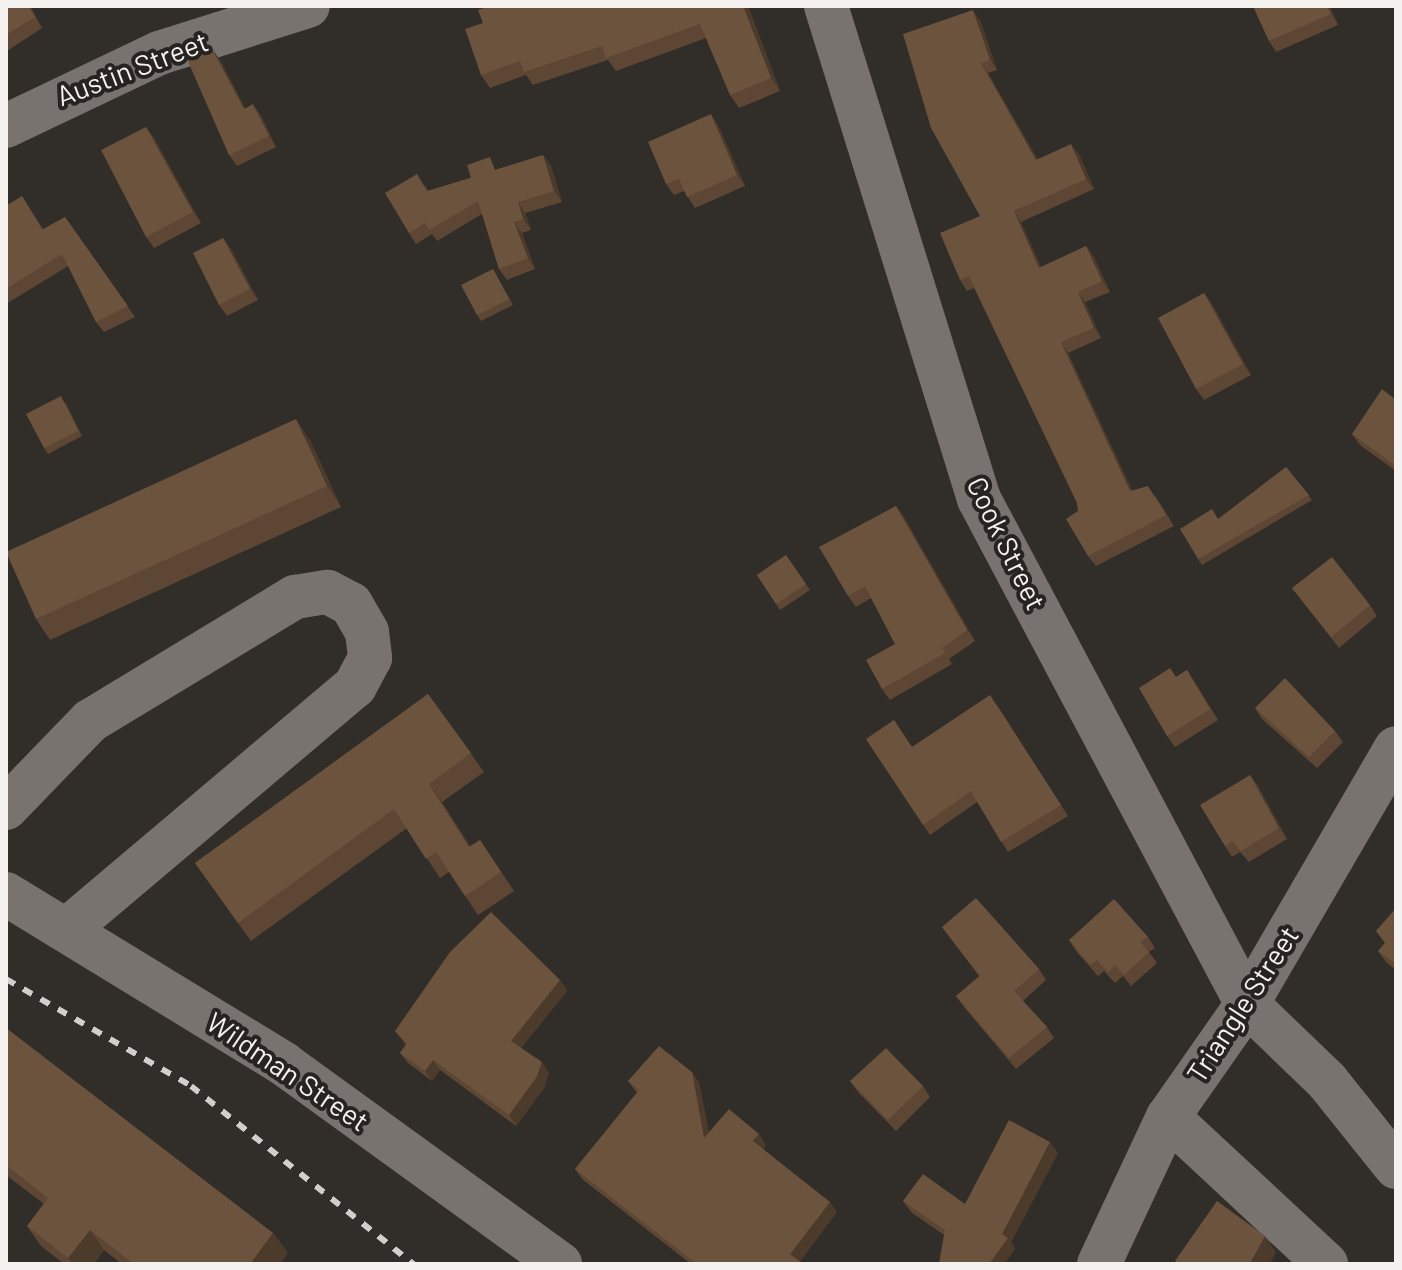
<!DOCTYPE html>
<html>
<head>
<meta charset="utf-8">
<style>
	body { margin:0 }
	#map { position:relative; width:1402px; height:1270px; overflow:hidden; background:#312d29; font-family:Barlow,sans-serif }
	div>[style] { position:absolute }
	.minor>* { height:44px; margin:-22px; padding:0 22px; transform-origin:22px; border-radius:22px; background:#78736f }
	.rail>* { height:6px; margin-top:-3px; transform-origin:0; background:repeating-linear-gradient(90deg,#d1cecc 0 10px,transparent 0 20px) }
	.wall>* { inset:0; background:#5d4734 }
	.shaded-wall>* { inset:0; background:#4c3a2b }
	.building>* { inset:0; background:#6c533d }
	span { translate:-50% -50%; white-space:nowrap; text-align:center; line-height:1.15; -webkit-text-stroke:8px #272320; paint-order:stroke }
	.street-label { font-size:28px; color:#f4f1ef }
	.frame { position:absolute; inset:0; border:8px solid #f4f1ef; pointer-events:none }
</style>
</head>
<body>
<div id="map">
	<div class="minor">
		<div style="left:826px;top:6px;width:516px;rotate:72.76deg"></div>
		<div style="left:979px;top:499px;width:572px;rotate:62.05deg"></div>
		<div style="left:1247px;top:1004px;width:111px;rotate:43.9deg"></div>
		<div style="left:1327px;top:1081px;width:110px;rotate:51.3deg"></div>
		<div style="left:6px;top:126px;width:170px;rotate:-25.5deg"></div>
		<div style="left:159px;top:53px;width:156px;rotate:-17.5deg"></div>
		<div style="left:6px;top:808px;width:121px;rotate:-46deg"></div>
		<div style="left:90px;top:721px;width:240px;rotate:-31.2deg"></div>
		<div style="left:295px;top:597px;width:33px;rotate:-9deg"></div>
		<div style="left:328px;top:592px;width:26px;rotate:28deg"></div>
		<div style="left:351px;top:604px;width:32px;rotate:60deg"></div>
		<div style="left:367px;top:632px;width:26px;rotate:83deg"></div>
		<div style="left:370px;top:658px;width:32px;rotate:118deg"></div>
		<div style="left:355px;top:686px;width:378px;rotate:139.8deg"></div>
		<div style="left:6px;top:894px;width:326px;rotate:31.4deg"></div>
		<div style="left:284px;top:1064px;width:341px;rotate:35.9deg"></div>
		<div style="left:1168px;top:1117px;width:216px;rotate:42.9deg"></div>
		<div style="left:1099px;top:1264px;width:162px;rotate:-64.9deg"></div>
		<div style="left:1168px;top:1117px;width:138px;rotate:-55deg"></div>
		<div style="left:1247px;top:1004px;width:296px;rotate:-59.8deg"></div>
	</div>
	<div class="rail">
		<div style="left:6px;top:979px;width:214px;rotate:30deg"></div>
		<div style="left:191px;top:1086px;width:285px;rotate:38.7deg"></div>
	</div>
	<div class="wall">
		<div style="clip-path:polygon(6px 6px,30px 6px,42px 28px,7px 51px)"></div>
		<div style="clip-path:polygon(528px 6px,748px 6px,780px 91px,739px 108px,730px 95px,706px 38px,616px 71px,608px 60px,533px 85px,526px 75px,490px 88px,481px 75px,483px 23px)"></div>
		<div style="clip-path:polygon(1253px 6px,1330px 6px,1338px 25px,1276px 52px,1269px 41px)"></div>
		<div style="clip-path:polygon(980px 20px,997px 70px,988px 73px,1037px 159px,1079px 154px,1094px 189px,1021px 222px,1041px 267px,1086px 246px,1094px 257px,1110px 292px,1085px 302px,1101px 338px,1068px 353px,1132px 491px,1156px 497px,1174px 526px,1096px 566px,1088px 556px,1077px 503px,974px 288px,967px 291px,960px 280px,980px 216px)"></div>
		<div style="clip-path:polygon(212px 49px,220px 60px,245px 108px,261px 115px,276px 147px,237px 166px,229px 155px)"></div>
		<div style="clip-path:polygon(718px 125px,745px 186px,695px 208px,684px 191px,674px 195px,666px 184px)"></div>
		<div style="clip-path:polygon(146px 127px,154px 138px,201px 223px,154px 248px,146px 237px)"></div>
		<div style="clip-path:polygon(543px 155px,551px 166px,562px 202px,525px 213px,531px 230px,522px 233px,535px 269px,507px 280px,499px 269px,482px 214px,437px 241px,432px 234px,416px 244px,409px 233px,425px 185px,428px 191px)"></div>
		<div style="clip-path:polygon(22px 196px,43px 229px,65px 217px,135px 317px,104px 332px,96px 322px,68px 266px,6px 304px,6px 206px)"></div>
		<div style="clip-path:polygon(223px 238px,231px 249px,258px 300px,227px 316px,219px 305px)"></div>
		<div style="clip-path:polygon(493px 269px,513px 305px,481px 321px,477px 315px)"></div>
		<div style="clip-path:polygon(1204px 293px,1212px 304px,1251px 375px,1204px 400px,1196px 389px)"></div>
		<div style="clip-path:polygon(1396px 400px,1396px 471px,1360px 445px,1352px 434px)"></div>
		<div style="clip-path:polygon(65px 402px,82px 436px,48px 454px,44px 448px)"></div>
		<div style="clip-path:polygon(310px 440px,341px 507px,50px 640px,36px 619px)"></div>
		<div style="clip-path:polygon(1286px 467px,1312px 500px,1202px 565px,1198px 559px,1219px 519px)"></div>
		<div style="clip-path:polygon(896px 506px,904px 517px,975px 641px,949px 659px,952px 664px,890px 700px,882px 689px,895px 644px,871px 598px,856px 607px,848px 596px)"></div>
		<div style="clip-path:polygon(786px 555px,810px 590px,780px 610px,757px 575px)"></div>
		<div style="clip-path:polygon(1292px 588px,1370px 605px,1377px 616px,1339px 648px)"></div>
		<div style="clip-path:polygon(1187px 670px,1218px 720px,1175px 747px,1167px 736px,1176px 677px)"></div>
		<div style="clip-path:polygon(428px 694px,484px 772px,442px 802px,470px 846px,480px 840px,514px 891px,478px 915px,449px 872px,440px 878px,407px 828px,251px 941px,195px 863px)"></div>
		<div style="clip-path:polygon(997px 705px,1068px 816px,1008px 852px,977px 802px,930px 835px,866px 739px,913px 747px)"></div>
		<div style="clip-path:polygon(1255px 708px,1335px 731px,1343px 742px,1317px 768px,1262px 719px)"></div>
		<div style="clip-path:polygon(1250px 775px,1258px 786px,1287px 839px,1249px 862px,1240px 852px,1232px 857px,1225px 846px)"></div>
		<div style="clip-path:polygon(1396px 908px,1396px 970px,1386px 962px,1378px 951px,1385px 943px)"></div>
		<div style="clip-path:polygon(942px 927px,1039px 969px,1046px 980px,1023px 1001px,1047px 1027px,1054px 1038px,1016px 1069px,964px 1007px,956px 996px,979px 976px)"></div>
		<div style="clip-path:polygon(1148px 937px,1155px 948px,1149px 952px,1157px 963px,1131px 986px,1123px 976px,1115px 983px,1104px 971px,1098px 976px,1076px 951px,1069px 940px)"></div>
		<div style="clip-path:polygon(560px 980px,567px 991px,521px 1048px,549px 1073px,544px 1088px,516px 1126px,440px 1070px,432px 1081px,408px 1063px,400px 1053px,406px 1045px,395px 1031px)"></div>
		<div style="clip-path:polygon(6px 1028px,273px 1233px,288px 1253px,280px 1264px,122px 1264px,104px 1250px,94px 1264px,64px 1264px,41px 1246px,27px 1226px,44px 1204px,6px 1175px)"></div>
		<div style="clip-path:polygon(692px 1072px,699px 1083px,709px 1133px,766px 1145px,763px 1149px,837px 1212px,800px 1261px,803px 1264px,691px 1264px,582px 1179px,575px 1169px,637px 1093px,628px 1081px)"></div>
		<div style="clip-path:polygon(850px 1081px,923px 1086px,930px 1097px,896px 1131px,858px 1092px)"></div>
		<div style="clip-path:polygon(1058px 1153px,1011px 1242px,1015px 1249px,1004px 1264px,939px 1264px,944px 1235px,911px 1212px,903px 1201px,965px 1204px)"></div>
	</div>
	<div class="shaded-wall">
		<div style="clip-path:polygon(743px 6px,748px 6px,780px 91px,771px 78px)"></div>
		<div style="clip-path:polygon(1327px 6px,1330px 6px,1338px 25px,1331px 14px)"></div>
		<div style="clip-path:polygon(973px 10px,980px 20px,997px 70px,990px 60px)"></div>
		<div style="clip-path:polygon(212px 49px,220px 60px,251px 120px,244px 109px)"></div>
		<div style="clip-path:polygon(981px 63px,988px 73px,1044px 170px,1036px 160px)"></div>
		<div style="clip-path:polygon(253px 104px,261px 115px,276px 147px,269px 136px)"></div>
		<div style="clip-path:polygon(711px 114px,718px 125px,745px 186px,737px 175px)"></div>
		<div style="clip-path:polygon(146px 127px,154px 138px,201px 223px,193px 212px)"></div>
		<div style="clip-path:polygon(1071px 144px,1079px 154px,1094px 189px,1086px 179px)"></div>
		<div style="clip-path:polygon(543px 155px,551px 166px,562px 202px,554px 191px)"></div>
		<div style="clip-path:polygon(518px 202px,525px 213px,531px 230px,523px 219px)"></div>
		<div style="clip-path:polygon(1014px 211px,1021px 222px,1046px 278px,1039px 268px)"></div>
		<div style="clip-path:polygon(514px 222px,522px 233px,535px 269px,528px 258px)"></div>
		<div style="clip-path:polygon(223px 238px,231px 249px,258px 300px,250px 289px)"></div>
		<div style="clip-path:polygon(1086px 246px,1094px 257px,1110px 292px,1102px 281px)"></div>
		<div style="clip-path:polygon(1078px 292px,1085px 302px,1101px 338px,1094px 328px)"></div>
		<div style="clip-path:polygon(1204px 293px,1212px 304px,1251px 375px,1243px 364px)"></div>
		<div style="clip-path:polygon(1061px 342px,1068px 353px,1138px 502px,1130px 491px)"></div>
		<div style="clip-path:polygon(296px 419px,310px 440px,341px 507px,327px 486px)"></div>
		<div style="clip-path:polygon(896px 506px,904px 517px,975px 641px,967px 630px)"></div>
		<div style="clip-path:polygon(1250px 775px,1258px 786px,1287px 839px,1279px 828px)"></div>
		<div style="clip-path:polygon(429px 784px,442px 802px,482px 866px,469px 847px)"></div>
		<div style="clip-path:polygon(560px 980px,567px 991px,518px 1051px,511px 1041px)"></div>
		<div style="clip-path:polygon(433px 1060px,440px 1070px,432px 1081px,425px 1071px)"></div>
		<div style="clip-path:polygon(542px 1062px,549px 1073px,544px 1088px,516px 1126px,509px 1115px)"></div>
		<div style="clip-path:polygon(692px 1072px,699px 1083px,712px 1149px,704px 1138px)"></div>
		<div style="clip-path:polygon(759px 1134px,766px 1145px,761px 1152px,753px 1141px)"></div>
		<div style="clip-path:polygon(1050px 1142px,1058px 1153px,1011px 1242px,1015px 1249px,1004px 1264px,989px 1264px,1002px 1234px)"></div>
		<div style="clip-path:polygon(830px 1202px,837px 1212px,797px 1264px,790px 1254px)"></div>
		<div style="clip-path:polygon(90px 1230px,104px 1250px,94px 1264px,73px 1264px,68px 1258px)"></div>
		<div style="clip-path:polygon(273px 1233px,288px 1253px,280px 1264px,250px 1264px)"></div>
		<div style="clip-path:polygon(1265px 1236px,1276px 1252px,1270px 1264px,1250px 1264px)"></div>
	</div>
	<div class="building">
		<div style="clip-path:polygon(6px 6px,28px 6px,35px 17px,6px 35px)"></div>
		<div style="clip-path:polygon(490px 6px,520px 6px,521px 8px,528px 6px,743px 6px,771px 78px,730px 95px,700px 24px,606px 58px,602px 46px,524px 72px,520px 61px,481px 75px,465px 29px,483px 23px,478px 10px)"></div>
		<div style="clip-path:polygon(1253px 6px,1327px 6px,1331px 14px,1269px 41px)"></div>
		<div style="clip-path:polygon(973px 10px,990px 60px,981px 63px,1036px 160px,1071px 144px,1086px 179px,1014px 211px,1039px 268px,1086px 246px,1102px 281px,1078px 292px,1094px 328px,1061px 342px,1130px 491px,1148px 486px,1166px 515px,1088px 556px,1066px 519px,1078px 511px,1077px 503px,969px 276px,960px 280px,940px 233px,980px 216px,931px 128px,903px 34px)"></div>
		<div style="clip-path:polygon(212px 49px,244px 109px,253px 104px,269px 136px,229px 155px,186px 57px)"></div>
		<div style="clip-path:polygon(711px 114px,737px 175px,687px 197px,679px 179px,666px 184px,648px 142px)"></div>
		<div style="clip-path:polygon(146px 127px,193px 212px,146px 237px,101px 150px)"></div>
		<div style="clip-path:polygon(543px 155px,554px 191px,518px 202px,523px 219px,514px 222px,528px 258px,499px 269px,478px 201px,429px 230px,425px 223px,409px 233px,385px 193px,417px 174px,427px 191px,471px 178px,467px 165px,490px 157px,495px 170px)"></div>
		<div style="clip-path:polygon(22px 196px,42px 230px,65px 217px,128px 306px,96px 322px,62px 254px,6px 289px,6px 206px)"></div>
		<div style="clip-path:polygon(223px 238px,250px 289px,219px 305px,193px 253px)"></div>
		<div style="clip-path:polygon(493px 269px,509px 299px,477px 315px,461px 285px)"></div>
		<div style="clip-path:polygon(1204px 293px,1243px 364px,1196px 389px,1158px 318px)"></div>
		<div style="clip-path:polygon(1382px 389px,1396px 400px,1396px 466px,1352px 434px)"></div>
		<div style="clip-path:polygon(61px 396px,78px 431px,44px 448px,26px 414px)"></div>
		<div style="clip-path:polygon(296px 419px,327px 486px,36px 619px,6px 552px)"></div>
		<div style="clip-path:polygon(1286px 467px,1309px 495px,1198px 559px,1180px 529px,1212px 509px,1218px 519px)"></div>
		<div style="clip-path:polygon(896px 506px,967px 630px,942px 648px,945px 653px,882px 689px,866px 660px,895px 644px,865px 586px,848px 596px,819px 547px)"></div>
		<div style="clip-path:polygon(786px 555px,806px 584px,776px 604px,757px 575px)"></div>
		<div style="clip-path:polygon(1332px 557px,1370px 605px,1331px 637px,1292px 588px)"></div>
		<div style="clip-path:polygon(1170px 668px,1176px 677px,1187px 670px,1210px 709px,1167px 736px,1139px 688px)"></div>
		<div style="clip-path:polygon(1285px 678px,1335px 731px,1309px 757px,1255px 708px)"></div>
		<div style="clip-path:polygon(428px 694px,471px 753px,429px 784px,469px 847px,480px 840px,501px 872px,465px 896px,436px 852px,426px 859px,394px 809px,238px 923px,195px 863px)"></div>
		<div style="clip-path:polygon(990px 695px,1061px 805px,1001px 842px,971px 791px,923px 825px,866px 739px,894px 720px,912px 747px)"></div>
		<div style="clip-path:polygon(1250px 775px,1279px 828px,1241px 851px,1232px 841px,1225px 846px,1200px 805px)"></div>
		<div style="clip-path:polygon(976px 898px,1039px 969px,1014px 991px,1047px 1027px,1009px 1058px,956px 996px,980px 976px,942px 927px)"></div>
		<div style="clip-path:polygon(1114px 899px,1148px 937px,1140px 942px,1149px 952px,1124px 975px,1115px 965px,1108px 972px,1097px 960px,1090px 965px,1069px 940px)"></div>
		<div style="clip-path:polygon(1396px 908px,1396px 964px,1378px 951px,1385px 943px,1376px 931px)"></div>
		<div style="clip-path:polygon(491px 912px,560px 980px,511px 1041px,542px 1062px,536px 1078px,509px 1115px,433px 1060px,425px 1071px,400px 1053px,407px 1043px,395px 1031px,450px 952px)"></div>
		<div style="clip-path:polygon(6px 1028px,273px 1233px,250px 1264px,134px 1264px,90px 1230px,68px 1258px,27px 1226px,48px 1198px,6px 1165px)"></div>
		<div style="clip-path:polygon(659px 1046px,692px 1072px,704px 1138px,729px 1109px,759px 1134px,753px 1141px,830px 1202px,790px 1254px,803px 1264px,697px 1264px,575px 1169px,639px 1090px,628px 1081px)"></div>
		<div style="clip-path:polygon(886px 1048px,923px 1086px,888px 1120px,850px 1081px)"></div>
		<div style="clip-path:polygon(1009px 1120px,1050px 1142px,1002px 1234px,1008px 1238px,989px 1264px,939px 1264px,945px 1230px,903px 1201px,923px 1174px,965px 1204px)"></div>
		<div style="clip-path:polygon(1217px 1201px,1265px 1236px,1250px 1264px,1179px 1264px,1175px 1261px)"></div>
	</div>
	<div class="street-label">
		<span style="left:132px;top:68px;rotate:-21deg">Austin Street</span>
		<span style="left:1007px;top:543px;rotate:64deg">Cook Street</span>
		<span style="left:1242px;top:1004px;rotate:-57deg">Triangle Street</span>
		<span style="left:288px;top:1071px;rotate:34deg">Wildman Street</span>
	</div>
	<div class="frame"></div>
</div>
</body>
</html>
